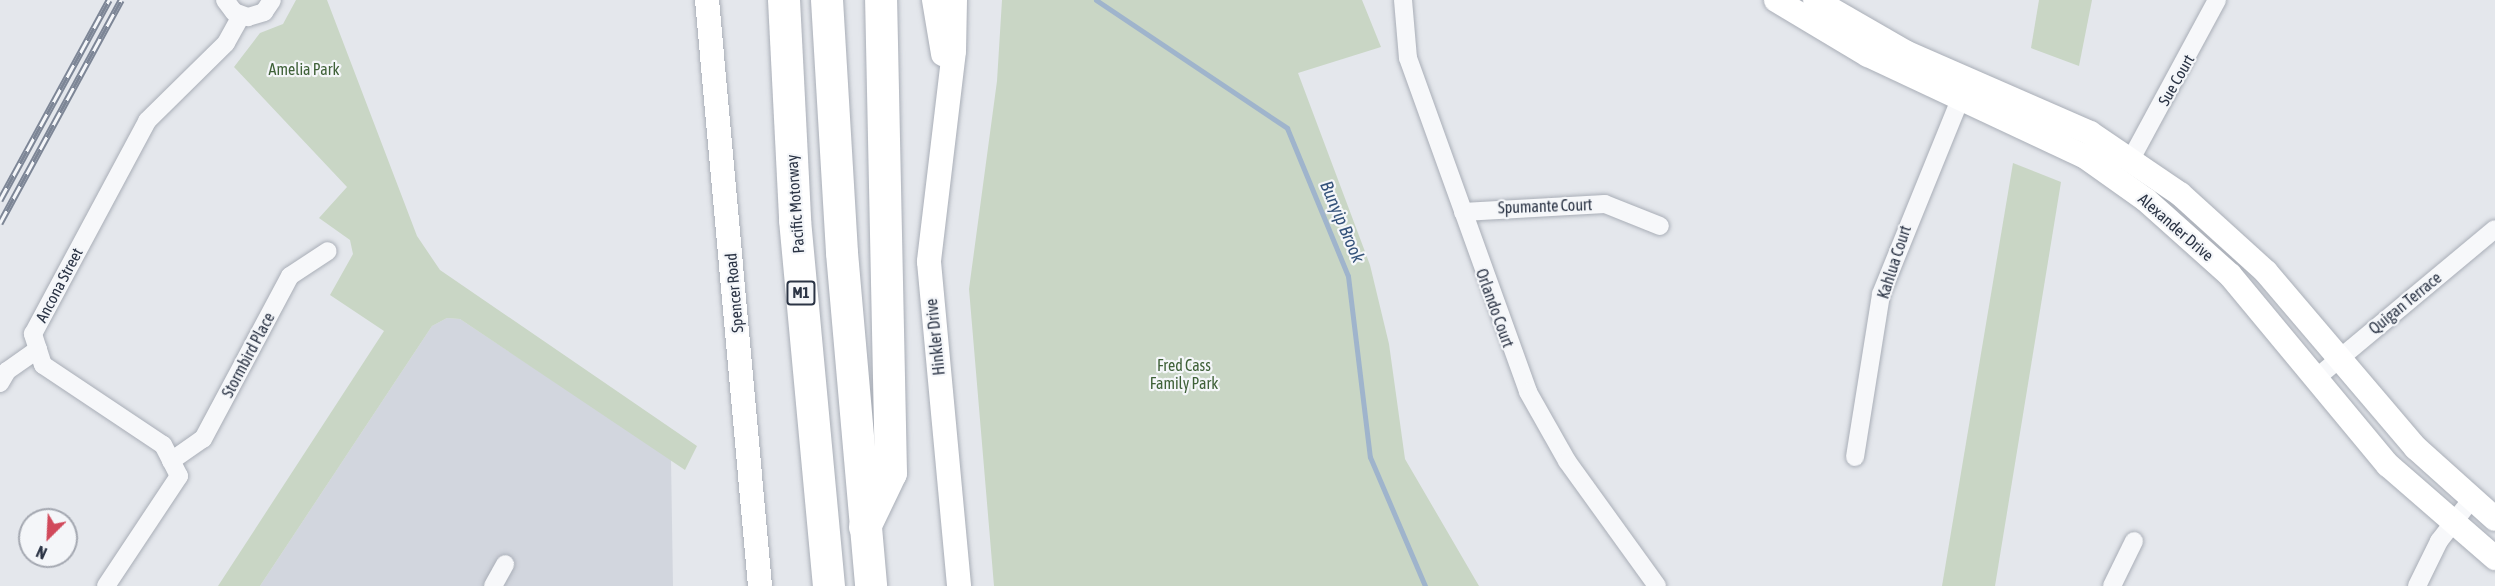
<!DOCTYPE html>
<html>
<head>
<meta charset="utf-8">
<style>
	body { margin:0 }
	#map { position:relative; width:2495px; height:586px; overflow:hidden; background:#e4e7ec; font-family:"Asap Condensed",sans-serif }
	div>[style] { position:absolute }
	.built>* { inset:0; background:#d2d6de }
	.green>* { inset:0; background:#c9d6c5 }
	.stream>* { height:5px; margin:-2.5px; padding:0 2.5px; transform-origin:2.5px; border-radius:2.5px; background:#9fb4cc }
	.roads { filter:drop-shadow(0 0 2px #a9aeb7) drop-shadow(0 0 2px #a9aeb7) }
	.street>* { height:18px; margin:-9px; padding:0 9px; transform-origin:9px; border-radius:9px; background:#f7f8fa }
	.secondary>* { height:24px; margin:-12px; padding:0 12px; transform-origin:12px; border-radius:12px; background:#fff }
	.highway>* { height:32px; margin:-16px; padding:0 16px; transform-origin:16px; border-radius:16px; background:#fff }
	.rail>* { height:7px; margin-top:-3.5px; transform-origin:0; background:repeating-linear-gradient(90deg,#f4f6f9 0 14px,#7d8696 0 28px); box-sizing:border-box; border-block:2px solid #7d8696 }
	span { translate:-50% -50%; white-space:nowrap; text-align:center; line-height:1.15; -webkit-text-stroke:4.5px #f4f6f9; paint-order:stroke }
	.shield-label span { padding:2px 4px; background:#f4f6f9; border:2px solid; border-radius:4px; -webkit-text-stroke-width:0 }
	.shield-label { font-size:15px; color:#2b3445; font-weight:700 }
	.park-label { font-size:16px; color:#3f6138 }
	.street-label { font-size:16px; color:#2b3445 }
	.water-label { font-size:18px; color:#34527a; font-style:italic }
	.north { position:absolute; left:18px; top:508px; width:60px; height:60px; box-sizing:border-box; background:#f4f6f9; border:2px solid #a4a8b1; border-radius:50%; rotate:204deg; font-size:16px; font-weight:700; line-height:24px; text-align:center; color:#2b3445 }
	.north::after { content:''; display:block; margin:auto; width:21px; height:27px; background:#d1495b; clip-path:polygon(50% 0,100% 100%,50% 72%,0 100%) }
</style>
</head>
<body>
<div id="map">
	<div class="built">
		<div style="clip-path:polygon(447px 318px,460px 319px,671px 459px,673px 586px,260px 586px,432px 326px)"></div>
	</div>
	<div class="green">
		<div style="clip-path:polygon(296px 0,327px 0,417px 236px,440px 270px,697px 446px,685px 470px,460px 319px,447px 318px,432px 326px,260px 586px,218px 586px,384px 331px,330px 295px,353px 254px,350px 240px,319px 218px,347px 187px,234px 67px,260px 33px,283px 24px)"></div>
		<div style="clip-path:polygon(1002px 0,1362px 0,1381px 47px,1298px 73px,1370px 265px,1389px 344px,1405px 459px,1479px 586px,994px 586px,969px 289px,997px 81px)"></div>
		<div style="clip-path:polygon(2039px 0,2092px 0,2079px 66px,2031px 48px)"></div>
		<div style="clip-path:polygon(2013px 163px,2061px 182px,1995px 586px,1942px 586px)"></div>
	</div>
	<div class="stream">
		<div style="left:1096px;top:0;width:230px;rotate:33.8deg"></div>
		<div style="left:1287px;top:128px;width:160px;rotate:67.6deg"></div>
		<div style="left:1348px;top:276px;width:182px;rotate:83.1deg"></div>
		<div style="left:1370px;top:457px;width:140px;rotate:66.9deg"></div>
	</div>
	<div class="roads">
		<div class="street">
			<div style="left:225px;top:0;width:15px;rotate:53deg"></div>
			<div style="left:234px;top:12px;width:15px;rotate:20deg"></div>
			<div style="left:248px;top:17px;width:17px;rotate:-17deg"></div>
			<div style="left:264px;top:12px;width:14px;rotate:-56deg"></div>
			<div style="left:1403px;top:0;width:58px;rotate:85.1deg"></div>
			<div style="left:1408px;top:58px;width:355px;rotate:70.2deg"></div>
			<div style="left:1528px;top:392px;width:79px;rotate:60.5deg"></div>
			<div style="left:1567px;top:461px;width:154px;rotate:54.2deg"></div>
			<div style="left:2131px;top:159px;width:181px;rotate:-61.6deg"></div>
			<div style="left:1463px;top:212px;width:142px;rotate:-3.2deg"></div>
			<div style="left:1605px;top:204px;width:59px;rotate:21.8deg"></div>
			<div style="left:2315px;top:379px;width:234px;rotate:-39.8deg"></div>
			<div style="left:0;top:383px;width:14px;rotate:-60deg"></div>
			<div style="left:7px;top:371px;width:38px;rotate:-35deg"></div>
			<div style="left:1855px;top:457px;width:165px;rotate:-80.9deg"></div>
			<div style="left:1881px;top:294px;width:223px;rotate:-67.9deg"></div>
			<div style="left:171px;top:461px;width:39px;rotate:-35deg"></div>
			<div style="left:203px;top:439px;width:185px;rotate:-61.9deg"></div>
			<div style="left:290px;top:276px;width:45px;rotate:-33.3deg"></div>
			<div style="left:106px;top:586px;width:132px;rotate:-56.4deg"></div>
			<div style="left:179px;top:476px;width:35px;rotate:-117deg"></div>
			<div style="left:163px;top:445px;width:144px;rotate:-146.3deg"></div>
			<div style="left:43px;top:365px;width:33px;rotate:-108deg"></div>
			<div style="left:33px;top:334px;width:242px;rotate:-61.8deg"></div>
			<div style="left:147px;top:121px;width:111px;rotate:-44.6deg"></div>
			<div style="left:226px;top:43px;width:31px;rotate:-61deg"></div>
			<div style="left:493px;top:586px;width:25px;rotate:-61deg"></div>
			<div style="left:2112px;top:586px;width:50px;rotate:-63.9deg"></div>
			<div style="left:2417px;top:586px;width:50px;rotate:-63.9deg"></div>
			<div style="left:2439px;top:541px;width:52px;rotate:-52deg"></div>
		</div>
		<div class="secondary">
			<div style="left:707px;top:0;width:588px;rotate:84.83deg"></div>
			<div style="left:934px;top:0;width:55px;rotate:80.5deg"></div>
			<div style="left:955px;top:0;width:51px;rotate:91.1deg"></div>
			<div style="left:954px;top:51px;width:212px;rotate:96.8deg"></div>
			<div style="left:929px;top:262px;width:325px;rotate:84.7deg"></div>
			<div style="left:1776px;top:0;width:107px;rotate:30.9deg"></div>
			<div style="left:1868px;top:55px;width:238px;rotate:25.1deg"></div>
			<div style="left:2084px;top:156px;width:76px;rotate:35.4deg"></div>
			<div style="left:2146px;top:200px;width:113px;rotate:41.8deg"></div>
			<div style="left:2230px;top:275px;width:247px;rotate:50.3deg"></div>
			<div style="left:2388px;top:465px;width:142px;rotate:41deg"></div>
			<div style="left:1815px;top:0;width:104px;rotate:30deg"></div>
			<div style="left:1905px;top:52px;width:202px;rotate:23.6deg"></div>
			<div style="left:2090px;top:133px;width:109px;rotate:34.1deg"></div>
			<div style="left:2180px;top:194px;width:116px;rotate:42.2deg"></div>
			<div style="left:2266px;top:272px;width:231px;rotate:49.6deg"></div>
			<div style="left:2416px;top:448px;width:106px;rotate:41.9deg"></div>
		</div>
		<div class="highway">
			<div style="left:784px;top:0;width:220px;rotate:87.1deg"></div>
			<div style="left:795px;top:220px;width:368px;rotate:84.7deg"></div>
			<div style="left:827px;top:0;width:253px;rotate:86.6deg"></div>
			<div style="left:842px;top:253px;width:334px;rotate:85deg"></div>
			<div style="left:865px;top:527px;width:60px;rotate:-64.3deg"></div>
			<div style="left:891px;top:473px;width:473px;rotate:-91.2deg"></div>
		</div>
	</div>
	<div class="rail">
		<div style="left:0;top:200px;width:228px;rotate:-61.4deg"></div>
		<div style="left:0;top:223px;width:254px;rotate:-61.5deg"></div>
	</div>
	<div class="shield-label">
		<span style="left:801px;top:293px">M1</span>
	</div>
	<div class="park-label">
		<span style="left:304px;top:69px">Amelia Park</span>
		<span style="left:1184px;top:374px">Fred Cass<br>Family Park</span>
	</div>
	<div class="street-label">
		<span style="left:2176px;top:80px;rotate:-60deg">Sue Court</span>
		<span style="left:795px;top:204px;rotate:-94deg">Pacific Motorway</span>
		<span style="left:1545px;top:206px;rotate:-2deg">Spumante Court</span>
		<span style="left:2176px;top:227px;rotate:41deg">Alexander Drive</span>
		<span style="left:1894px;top:262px;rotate:-72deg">Kahlua Court</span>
		<span style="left:59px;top:285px;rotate:-62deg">Ancona Street</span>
		<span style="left:734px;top:293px;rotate:-95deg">Spencer Road</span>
		<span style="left:2405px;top:303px;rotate:-39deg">Quigan Terrace</span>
		<span style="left:1495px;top:308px;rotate:70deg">Orlando Court</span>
		<span style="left:935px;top:337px;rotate:-96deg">Hinkler Drive</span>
		<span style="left:248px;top:355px;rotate:-62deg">Stormbird Place</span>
	</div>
	<div class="water-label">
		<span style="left:1342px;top:222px;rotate:67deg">Bunyip Brook</span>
	</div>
	<div class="north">N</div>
</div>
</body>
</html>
